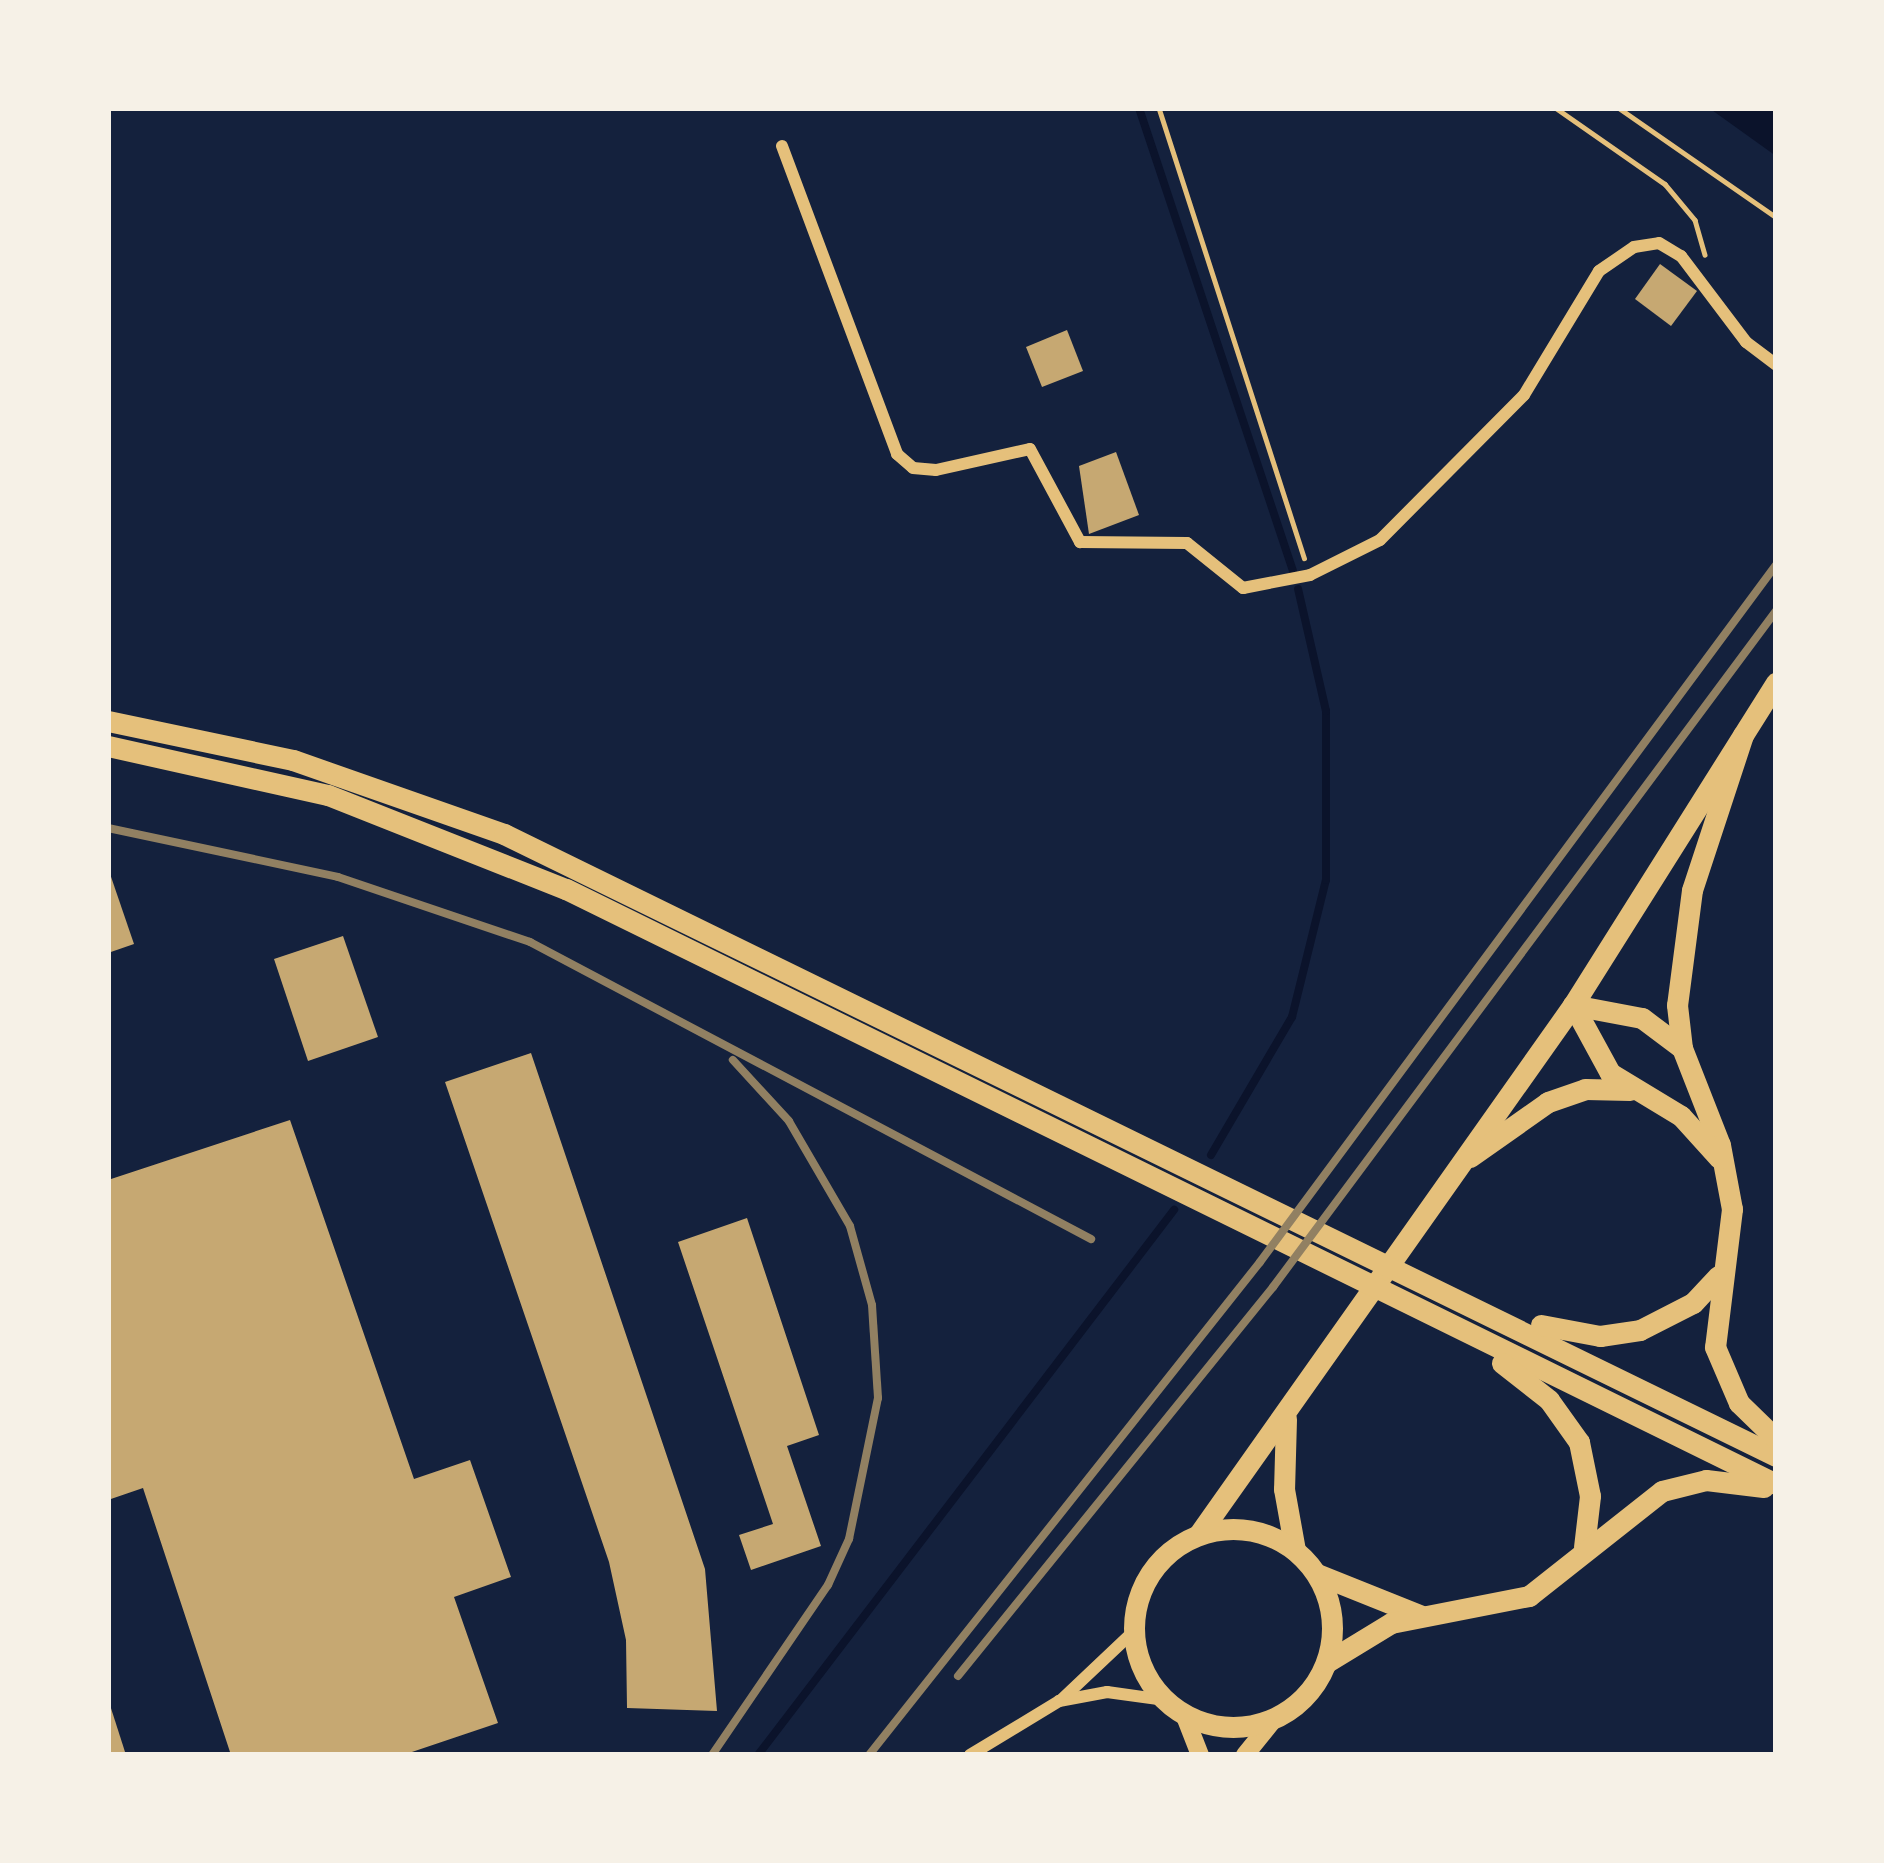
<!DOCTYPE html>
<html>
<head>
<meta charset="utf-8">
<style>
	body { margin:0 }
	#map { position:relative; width:1884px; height:1863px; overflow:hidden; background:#14213d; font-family:Roboto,sans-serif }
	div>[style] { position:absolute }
	.water>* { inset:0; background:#0b132b }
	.stream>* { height:8px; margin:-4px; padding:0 4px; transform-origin:4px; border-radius:4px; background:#0b132b }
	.building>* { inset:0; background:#c6a872 }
	.path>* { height:4.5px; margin:-2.25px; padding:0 2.25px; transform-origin:2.25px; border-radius:2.25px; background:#e5c07b }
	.minor>* { height:12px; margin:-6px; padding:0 6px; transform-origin:6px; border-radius:6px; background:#e5c07b }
	.secondary>* { height:18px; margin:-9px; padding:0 9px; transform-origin:9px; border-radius:9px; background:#e5c07b }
	.primary>* { height:21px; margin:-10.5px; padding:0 10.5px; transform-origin:10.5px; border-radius:10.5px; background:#e5c07b }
	.primary>.ring { margin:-10.5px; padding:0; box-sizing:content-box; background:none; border:21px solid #e5c07b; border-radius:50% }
	.trunk>* { height:21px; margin:-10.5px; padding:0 10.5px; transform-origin:10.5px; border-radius:10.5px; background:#e5c07b }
	.rail>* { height:8px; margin:-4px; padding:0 4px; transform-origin:4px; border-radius:4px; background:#918062 }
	span { translate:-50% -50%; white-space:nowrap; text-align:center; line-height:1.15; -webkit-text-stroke:9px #f6f1e7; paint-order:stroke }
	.frame { position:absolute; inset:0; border:111px solid #f6f1e7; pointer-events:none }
</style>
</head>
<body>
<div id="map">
	<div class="water">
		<div style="clip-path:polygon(1709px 108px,1776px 108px,1776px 156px)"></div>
	</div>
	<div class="stream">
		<div style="left:1139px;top:108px;width:488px;rotate:71.6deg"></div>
		<div style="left:1211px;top:1155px;width:160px;rotate:-59.6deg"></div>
		<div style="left:1292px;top:1017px;width:141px;rotate:-76.1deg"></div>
		<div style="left:1326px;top:880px;width:169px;rotate:-90deg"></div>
		<div style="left:1326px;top:711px;width:125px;rotate:-102.9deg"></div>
		<div style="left:758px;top:1755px;width:686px;rotate:-52.65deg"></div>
	</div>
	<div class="building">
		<div style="clip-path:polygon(1660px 264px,1697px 291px,1671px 326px,1635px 299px)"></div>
		<div style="clip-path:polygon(1067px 330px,1083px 371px,1042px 387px,1026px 347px)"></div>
		<div style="clip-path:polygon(1116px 452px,1139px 515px,1089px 534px,1079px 466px)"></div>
		<div style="clip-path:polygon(108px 868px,134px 944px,108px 953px)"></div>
		<div style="clip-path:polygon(343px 936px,378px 1037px,308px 1061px,274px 959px)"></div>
		<div style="clip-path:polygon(531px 1053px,705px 1569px,717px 1711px,627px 1708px,626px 1640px,609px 1562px,445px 1082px)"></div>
		<div style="clip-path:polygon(290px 1120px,414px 1479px,470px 1460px,511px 1577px,454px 1597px,498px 1723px,403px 1755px,231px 1755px,143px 1488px,108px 1500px,108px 1180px)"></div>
		<div style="clip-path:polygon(747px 1218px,819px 1435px,787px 1446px,821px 1546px,751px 1570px,739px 1535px,773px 1524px,678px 1242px)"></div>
		<div style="clip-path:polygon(109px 1702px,126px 1755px,108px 1755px)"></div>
	</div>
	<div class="path">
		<div style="left:1159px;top:108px;width:473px;rotate:72.1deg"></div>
		<div style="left:1556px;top:108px;width:133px;rotate:34.9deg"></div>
		<div style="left:1665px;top:184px;width:47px;rotate:50.2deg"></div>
		<div style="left:1695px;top:220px;width:36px;rotate:74deg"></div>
		<div style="left:1619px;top:108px;width:191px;rotate:34.8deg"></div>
	</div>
	<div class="minor">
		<div style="left:782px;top:146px;width:329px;rotate:69.5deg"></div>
		<div style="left:897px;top:454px;width:21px;rotate:41deg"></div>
		<div style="left:913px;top:468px;width:23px;rotate:5deg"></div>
		<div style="left:936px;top:470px;width:96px;rotate:-12.6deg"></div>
		<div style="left:1030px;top:449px;width:106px;rotate:61.7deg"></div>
		<div style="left:1080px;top:542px;width:107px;rotate:0.5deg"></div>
		<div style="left:1187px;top:543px;width:72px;rotate:38.8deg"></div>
		<div style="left:1243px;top:588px;width:68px;rotate:-11deg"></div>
		<div style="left:1310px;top:575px;width:78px;rotate:-26.6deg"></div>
		<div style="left:1380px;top:540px;width:204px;rotate:-45.2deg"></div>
		<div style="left:1524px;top:395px;width:145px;rotate:-58.8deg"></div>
		<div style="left:1599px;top:271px;width:42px;rotate:-34.4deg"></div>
		<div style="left:1634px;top:247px;width:25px;rotate:-9deg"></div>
		<div style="left:1659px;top:243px;width:26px;rotate:31deg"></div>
		<div style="left:1681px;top:256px;width:108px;rotate:52.9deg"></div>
		<div style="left:1746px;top:342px;width:38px;rotate:37deg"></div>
		<div style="left:1061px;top:1700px;width:100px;rotate:-43.4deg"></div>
		<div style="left:970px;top:1755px;width:104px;rotate:-31.2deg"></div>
		<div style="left:1059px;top:1701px;width:49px;rotate:-10.6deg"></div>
		<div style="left:1107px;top:1692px;width:59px;rotate:7.9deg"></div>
	</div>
	<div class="secondary">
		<div style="left:1184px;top:1714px;width:44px;rotate:68.7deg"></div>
		<div style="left:1245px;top:1755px;width:48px;rotate:-51deg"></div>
	</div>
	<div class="primary">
		<div style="left:1286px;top:1419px;width:70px;rotate:91.6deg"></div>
		<div style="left:1284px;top:1489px;width:62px;rotate:79.8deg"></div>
		<div class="ring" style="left:1134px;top:1529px;width:177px;height:177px"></div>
		<div style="left:1199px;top:1534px;width:648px;rotate:-54.74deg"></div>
		<div style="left:1573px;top:1005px;width:381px;rotate:-57.8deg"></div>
	</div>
	<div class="trunk">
		<div style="left:108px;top:721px;width:189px;rotate:11.9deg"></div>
		<div style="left:293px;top:760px;width:224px;rotate:19.3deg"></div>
		<div style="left:504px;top:834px;width:1416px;rotate:26.06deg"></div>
		<div style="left:1743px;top:735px;width:163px;rotate:108.2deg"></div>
		<div style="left:1692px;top:890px;width:116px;rotate:97.4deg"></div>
		<div style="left:1677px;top:1005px;width:43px;rotate:83.4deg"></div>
		<div style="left:1682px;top:1048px;width:104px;rotate:68.6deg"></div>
		<div style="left:1720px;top:1145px;width:65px;rotate:79.4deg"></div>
		<div style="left:1732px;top:1209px;width:139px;rotate:97deg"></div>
		<div style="left:1715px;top:1347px;width:61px;rotate:66.8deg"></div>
		<div style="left:1739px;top:1403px;width:52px;rotate:44.2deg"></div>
		<div style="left:108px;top:746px;width:225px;rotate:12.6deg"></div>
		<div style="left:328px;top:795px;width:256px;rotate:21.6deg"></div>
		<div style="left:566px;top:889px;width:1348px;rotate:26.18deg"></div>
		<div style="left:1573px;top:1005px;width:77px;rotate:61.4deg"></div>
		<div style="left:1610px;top:1073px;width:83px;rotate:31.2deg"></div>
		<div style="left:1681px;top:1116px;width:57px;rotate:47.9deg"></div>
		<div style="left:1573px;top:1005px;width:70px;rotate:10.7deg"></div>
		<div style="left:1642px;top:1018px;width:50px;rotate:36.9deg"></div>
		<div style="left:1470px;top:1157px;width:95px;rotate:-35.2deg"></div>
		<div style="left:1548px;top:1102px;width:39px;rotate:-19deg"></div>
		<div style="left:1585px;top:1089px;width:45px;rotate:1.3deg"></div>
		<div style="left:1541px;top:1325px;width:60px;rotate:10.6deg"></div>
		<div style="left:1600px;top:1336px;width:40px;rotate:-8.5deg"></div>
		<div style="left:1640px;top:1330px;width:59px;rotate:-27deg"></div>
		<div style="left:1693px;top:1303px;width:37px;rotate:-47deg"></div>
		<div style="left:1502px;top:1363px;width:60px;rotate:38.2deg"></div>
		<div style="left:1549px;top:1400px;width:52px;rotate:54.5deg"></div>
		<div style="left:1579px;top:1442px;width:55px;rotate:78.5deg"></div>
		<div style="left:1590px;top:1496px;width:51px;rotate:96.7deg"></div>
		<div style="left:1317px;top:1574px;width:113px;rotate:21.8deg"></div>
		<div style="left:1327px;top:1662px;width:75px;rotate:-31.4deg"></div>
		<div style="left:1391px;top:1623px;width:141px;rotate:-11.1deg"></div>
		<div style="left:1529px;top:1596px;width:169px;rotate:-38.3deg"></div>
		<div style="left:1662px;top:1491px;width:45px;rotate:-14deg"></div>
		<div style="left:1706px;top:1480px;width:58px;rotate:6.9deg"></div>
	</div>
	<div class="rail">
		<div style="left:108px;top:828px;width:235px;rotate:12deg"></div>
		<div style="left:338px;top:877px;width:203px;rotate:18.7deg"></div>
		<div style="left:530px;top:942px;width:635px;rotate:27.9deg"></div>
		<div style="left:958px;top:1676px;width:501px;rotate:-51deg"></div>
		<div style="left:1273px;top:1287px;width:843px;rotate:-53.35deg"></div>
		<div style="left:712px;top:1755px;width:206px;rotate:-55.7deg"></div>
		<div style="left:828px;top:1585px;width:51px;rotate:-65.5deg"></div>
		<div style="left:849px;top:1539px;width:144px;rotate:-78.4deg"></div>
		<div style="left:878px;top:1398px;width:93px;rotate:-93.7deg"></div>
		<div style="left:872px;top:1305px;width:82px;rotate:-105.6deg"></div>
		<div style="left:850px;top:1226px;width:121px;rotate:-120.2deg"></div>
		<div style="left:789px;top:1121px;width:83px;rotate:-132.6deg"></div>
		<div style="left:869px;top:1755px;width:629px;rotate:-51.58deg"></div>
		<div style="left:1260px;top:1262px;width:867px;rotate:-53.49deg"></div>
	</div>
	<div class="frame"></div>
</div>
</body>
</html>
